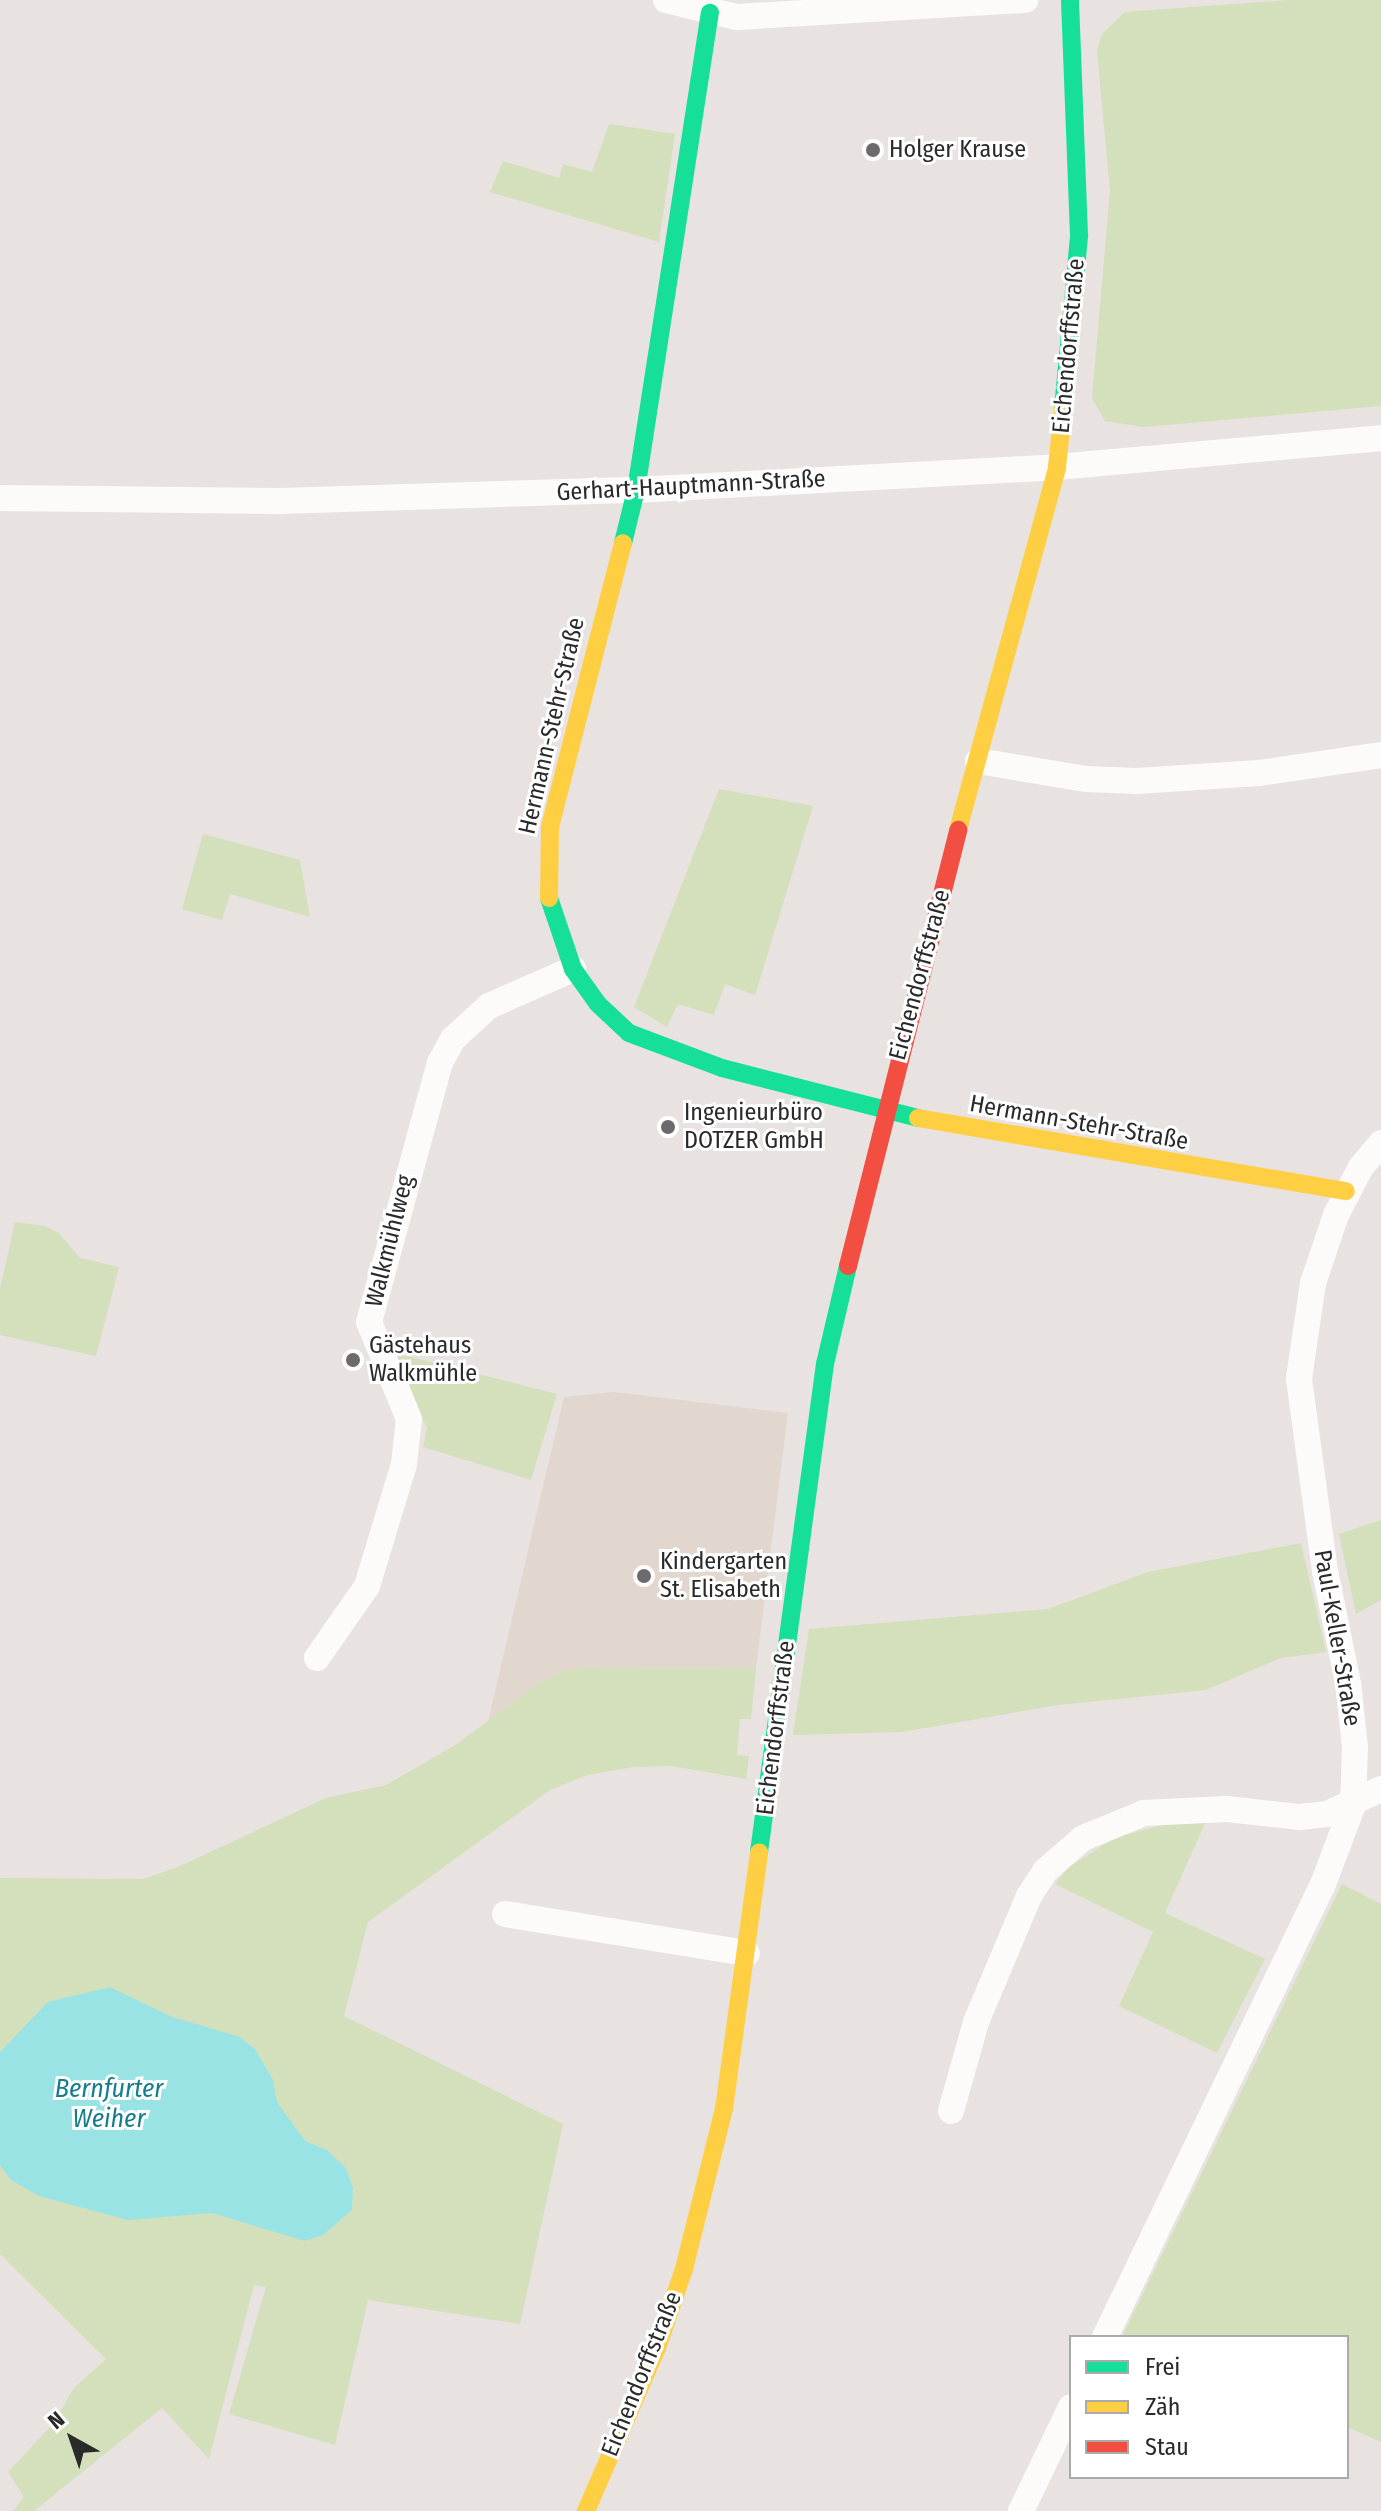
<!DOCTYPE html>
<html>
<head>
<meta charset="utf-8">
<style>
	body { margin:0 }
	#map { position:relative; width:1381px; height:2511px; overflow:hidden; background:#e8e2e0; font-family:"Fira Sans Condensed",sans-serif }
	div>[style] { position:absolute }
	.education>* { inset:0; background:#e2d7cf }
	.green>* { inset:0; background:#d3e0bb }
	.water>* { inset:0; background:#99e3e4 }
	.street>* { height:26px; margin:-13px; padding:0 13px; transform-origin:13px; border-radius:13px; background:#fcfbfa }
	.fast>* { height:18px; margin:-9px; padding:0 9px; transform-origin:9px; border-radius:9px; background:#16e098 }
	.slow>* { height:18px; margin:-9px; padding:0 9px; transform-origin:9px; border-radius:9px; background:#ffcf43 }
	.jam>* { height:18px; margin:-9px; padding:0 9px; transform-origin:9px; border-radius:9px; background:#f24e42 }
	.dots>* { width:22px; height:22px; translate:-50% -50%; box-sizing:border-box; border:4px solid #fff; border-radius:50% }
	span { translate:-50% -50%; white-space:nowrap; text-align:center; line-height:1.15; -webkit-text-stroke:6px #fff; paint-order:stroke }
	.poi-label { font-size:24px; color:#2a2a2a }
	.left { translate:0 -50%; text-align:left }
	.street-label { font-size:24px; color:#2a2a2a }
	.water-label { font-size:26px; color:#167e8b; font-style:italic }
	.legend { position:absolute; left:1069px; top:2335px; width:280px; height:144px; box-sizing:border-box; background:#fff; border:2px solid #aaa; margin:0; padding:10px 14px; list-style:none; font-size:24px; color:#2a2a2a }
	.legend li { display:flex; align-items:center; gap:16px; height:40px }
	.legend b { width:40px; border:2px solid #aaa }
	.north { position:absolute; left:32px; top:2399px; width:80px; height:80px; -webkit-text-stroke:6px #fff; paint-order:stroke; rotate:320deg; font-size:22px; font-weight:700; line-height:32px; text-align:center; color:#2a2a2a }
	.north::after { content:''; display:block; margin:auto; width:28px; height:36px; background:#2a2a2a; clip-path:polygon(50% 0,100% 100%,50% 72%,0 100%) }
</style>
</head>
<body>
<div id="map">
	<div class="education">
		<div style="clip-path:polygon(614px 1392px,788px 1413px,756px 1668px,588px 1667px,488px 1721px,564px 1397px)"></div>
	</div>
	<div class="green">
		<div style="clip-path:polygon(1290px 0,1381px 0,1381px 406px,1144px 427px,1105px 421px,1092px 398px,1110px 191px,1097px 51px,1102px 34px,1125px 12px)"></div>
		<div style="clip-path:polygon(609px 124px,675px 134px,659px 242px,490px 192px,503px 161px,559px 178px,563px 164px,592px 172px)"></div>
		<div style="clip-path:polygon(719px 789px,813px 806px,755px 995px,725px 984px,714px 1015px,678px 1004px,667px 1027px,634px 1007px)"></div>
		<div style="clip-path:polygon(203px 834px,300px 860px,310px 917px,230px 894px,222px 920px,182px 909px)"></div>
		<div style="clip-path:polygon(15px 1222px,44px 1226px,59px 1233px,80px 1258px,119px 1267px,96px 1356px,0 1335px,0 1289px)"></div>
		<div style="clip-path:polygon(391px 1352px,557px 1394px,531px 1480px,423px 1447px,427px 1428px)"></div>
		<div style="clip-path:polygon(1381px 1520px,1381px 1600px,1356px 1614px,1339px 1534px)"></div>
		<div style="clip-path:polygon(1301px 1543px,1326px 1652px,1281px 1658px,1206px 1690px,1058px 1705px,902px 1732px,793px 1735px,809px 1629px,1048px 1609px,1148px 1572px)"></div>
		<div style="clip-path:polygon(588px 1667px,756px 1668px,751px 1719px,740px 1719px,737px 1755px,749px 1756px,746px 1779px,672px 1766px,633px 1767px,587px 1775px,550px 1790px,368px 1922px,344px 2016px,563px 2124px,520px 2324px,368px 2300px,335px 2445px,229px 2414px,266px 2287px,254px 2285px,209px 2459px,162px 2408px,34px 2511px,13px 2511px,24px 2497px,8px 2472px,52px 2425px,74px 2388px,106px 2359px,0 2254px,0 1878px,143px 1879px,178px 1867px,326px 1798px,386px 1785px,457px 1744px,539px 1683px,567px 1670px)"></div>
		<div style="clip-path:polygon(1179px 1821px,1206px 1821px,1165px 1913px,1265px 1959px,1217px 2053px,1119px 2006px,1153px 1932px,1055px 1884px,1069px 1867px,1116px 1837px)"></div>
		<div style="clip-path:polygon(1342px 1884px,1381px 1904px,1381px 2442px,1347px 2427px,1347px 2337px,1122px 2337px)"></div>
	</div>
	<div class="water">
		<div style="clip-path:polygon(110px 1987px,172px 2017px,240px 2037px,255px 2049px,273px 2080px,277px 2102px,305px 2141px,327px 2150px,346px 2168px,353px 2188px,352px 2210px,323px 2235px,305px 2241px,212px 2213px,128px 2220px,39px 2196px,11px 2180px,0 2165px,0 2052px,48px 2002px)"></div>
	</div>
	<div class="street">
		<div style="left:666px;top:0;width:73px;rotate:13.5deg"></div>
		<div style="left:737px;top:17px;width:289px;rotate:-3.4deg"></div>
		<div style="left:0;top:498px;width:280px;rotate:0.6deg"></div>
		<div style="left:280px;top:501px;width:356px;rotate:-1.8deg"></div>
		<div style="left:636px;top:490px;width:422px;rotate:-3.1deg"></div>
		<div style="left:1057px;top:467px;width:325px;rotate:-5.1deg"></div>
		<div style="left:978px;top:761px;width:109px;rotate:9.5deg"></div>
		<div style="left:1086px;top:779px;width:51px;rotate:2.2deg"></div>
		<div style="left:1137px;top:781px;width:122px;rotate:-3.8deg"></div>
		<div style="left:1259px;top:773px;width:123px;rotate:-8.4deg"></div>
		<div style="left:317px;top:1658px;width:88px;rotate:-55.2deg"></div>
		<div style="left:367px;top:1586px;width:127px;rotate:-73.1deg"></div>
		<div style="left:404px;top:1464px;width:45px;rotate:-83.7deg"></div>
		<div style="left:409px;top:1419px;width:105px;rotate:-112.4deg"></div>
		<div style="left:369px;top:1322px;width:269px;rotate:-74.7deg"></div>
		<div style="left:440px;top:1063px;width:27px;rotate:-62deg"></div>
		<div style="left:453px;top:1039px;width:49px;rotate:-42.5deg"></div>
		<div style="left:489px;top:1006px;width:92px;rotate:-23.8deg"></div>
		<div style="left:505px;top:1914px;width:245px;rotate:9.2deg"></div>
		<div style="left:951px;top:2111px;width:92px;rotate:-74.3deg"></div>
		<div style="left:976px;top:2022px;width:137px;rotate:-67.2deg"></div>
		<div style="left:1029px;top:1896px;width:30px;rotate:-57deg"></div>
		<div style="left:1045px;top:1871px;width:50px;rotate:-41deg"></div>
		<div style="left:1083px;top:1838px;width:66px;rotate:-22.3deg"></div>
		<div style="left:1144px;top:1813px;width:83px;rotate:-2.8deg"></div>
		<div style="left:1227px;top:1809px;width:72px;rotate:6.3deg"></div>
		<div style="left:1299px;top:1817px;width:28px;rotate:-6deg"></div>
		<div style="left:1327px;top:1814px;width:60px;rotate:-24.8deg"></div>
		<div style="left:1105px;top:2337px;width:500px;rotate:-64.3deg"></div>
		<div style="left:1322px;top:1887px;width:88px;rotate:-69.3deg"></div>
		<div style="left:1353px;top:1805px;width:58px;rotate:-88deg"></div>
		<div style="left:1355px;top:1747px;width:64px;rotate:-96.2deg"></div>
		<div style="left:1348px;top:1683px;width:114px;rotate:-101.6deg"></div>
		<div style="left:1325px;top:1571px;width:195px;rotate:-97.7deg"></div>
		<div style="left:1299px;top:1378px;width:96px;rotate:-81.6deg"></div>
		<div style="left:1313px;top:1283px;width:72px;rotate:-71.3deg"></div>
		<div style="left:1336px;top:1215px;width:54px;rotate:-62.5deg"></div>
		<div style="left:1361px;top:1167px;width:31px;rotate:-50deg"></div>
		<div style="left:1021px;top:2511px;width:115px;rotate:-64.3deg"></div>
	</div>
	<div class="fast">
		<div style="left:1063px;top:409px;width:175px;rotate:-84.7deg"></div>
		<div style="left:1079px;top:235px;width:235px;rotate:-92.2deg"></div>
		<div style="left:623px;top:543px;width:55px;rotate:-76.2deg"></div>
		<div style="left:636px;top:490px;width:483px;rotate:-81.2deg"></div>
		<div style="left:549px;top:898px;width:75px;rotate:71.3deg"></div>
		<div style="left:573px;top:969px;width:43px;rotate:54.5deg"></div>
		<div style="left:598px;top:1004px;width:42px;rotate:43.1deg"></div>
		<div style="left:629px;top:1033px;width:99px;rotate:20.6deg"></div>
		<div style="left:722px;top:1068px;width:202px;rotate:14.3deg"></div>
		<div style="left:759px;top:1852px;width:492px;rotate:-82.3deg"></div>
		<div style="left:825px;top:1364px;width:101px;rotate:-76.8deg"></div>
	</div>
	<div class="slow">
		<div style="left:958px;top:830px;width:376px;rotate:-74.7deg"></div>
		<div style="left:1057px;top:467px;width:58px;rotate:-84.1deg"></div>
		<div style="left:549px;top:898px;width:71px;rotate:-89.2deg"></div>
		<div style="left:550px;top:827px;width:293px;rotate:-75.6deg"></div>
		<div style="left:918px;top:1118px;width:434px;rotate:9.7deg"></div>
		<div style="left:586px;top:2511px;width:178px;rotate:-66.5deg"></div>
		<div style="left:657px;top:2348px;width:83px;rotate:-71.1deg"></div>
		<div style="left:684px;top:2269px;width:165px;rotate:-76deg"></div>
		<div style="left:724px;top:2109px;width:259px;rotate:-82.2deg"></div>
	</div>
	<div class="jam">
		<div style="left:848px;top:1266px;width:450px;rotate:-75.8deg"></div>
	</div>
	<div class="dots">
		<div style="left:873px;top:150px;background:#6c6a6a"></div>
		<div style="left:668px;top:1127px;background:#6c6a6a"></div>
		<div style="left:353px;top:1360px;background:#6c6a6a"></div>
		<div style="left:644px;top:1576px;background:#6c6a6a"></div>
	</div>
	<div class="poi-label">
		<span class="left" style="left:889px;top:150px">Holger Krause</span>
		<span class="left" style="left:684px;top:1127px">Ingenieurbüro<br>DOTZER GmbH</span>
		<span class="left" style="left:369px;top:1360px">Gästehaus<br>Walkmühle</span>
		<span class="left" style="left:660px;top:1576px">Kindergarten<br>St. Elisabeth</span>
	</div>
	<div class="street-label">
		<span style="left:1069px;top:346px;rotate:-85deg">Eichendorffstraße</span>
		<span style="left:691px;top:486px;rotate:-3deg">Gerhart-Hauptmann-Straße</span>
		<span style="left:552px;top:726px;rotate:-77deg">Hermann-Stehr-Straße</span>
		<span style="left:920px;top:975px;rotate:-75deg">Eichendorffstraße</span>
		<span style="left:1079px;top:1123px;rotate:10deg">Hermann-Stehr-Straße</span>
		<span style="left:390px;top:1241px;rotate:-76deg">Walkmühlweg</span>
		<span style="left:1337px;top:1638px;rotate:80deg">Paul-Keller-Straße</span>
		<span style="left:776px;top:1728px;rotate:-83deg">Eichendorffstraße</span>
		<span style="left:642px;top:2374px;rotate:-68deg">Eichendorffstraße</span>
	</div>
	<div class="water-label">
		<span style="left:109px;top:2104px">Bernfurter<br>Weiher</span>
	</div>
	<ul class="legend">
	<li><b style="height:10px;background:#16e098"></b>Frei</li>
	<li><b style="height:10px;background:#ffcf43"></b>Zäh</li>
	<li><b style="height:10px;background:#f24e42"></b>Stau</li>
	</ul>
	<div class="north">N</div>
</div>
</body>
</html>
